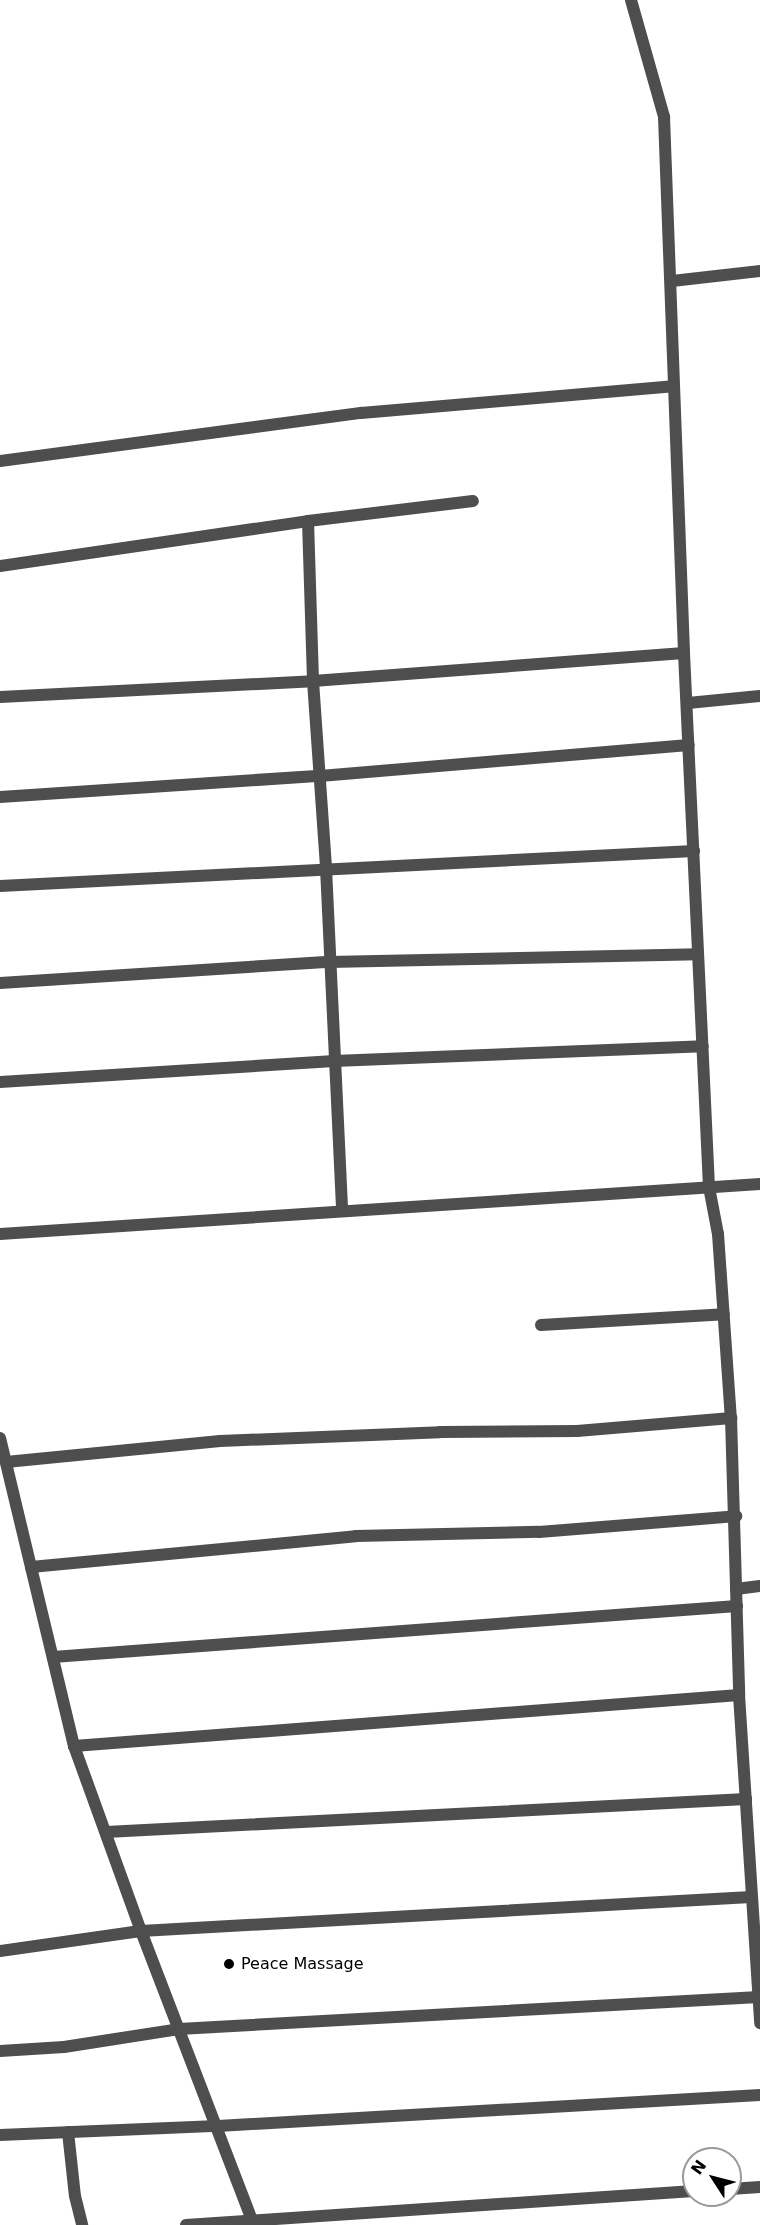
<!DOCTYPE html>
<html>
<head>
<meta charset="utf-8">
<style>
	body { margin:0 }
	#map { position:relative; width:760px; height:2225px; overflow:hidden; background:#fff; font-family:"DejaVu Sans",sans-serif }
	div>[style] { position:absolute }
	.service>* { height:12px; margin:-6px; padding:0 6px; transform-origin:6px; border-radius:6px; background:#4e4e4e }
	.minor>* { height:12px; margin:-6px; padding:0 6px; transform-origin:6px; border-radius:6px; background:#4e4e4e }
	.dots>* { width:16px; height:16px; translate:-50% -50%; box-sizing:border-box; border:3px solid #fff; border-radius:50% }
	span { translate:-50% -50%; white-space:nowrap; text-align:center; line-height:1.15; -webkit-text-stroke:6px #fff; paint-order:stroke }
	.poi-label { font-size:16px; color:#000 }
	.left { translate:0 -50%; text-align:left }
	.north { position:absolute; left:682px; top:2147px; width:60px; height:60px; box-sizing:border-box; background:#fff; border:2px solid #999; border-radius:50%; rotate:306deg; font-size:16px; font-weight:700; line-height:24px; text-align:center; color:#000 }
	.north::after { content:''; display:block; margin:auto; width:21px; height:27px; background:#000; clip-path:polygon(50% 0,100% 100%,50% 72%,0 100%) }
</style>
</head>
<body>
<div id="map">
	<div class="service">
		<div style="left:0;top:461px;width:364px;rotate:-7.6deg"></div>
		<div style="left:361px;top:413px;width:313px;rotate:-4.9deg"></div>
		<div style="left:308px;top:521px;width:160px;rotate:88.2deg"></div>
		<div style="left:313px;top:681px;width:187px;rotate:86deg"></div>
		<div style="left:326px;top:868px;width:343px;rotate:87.3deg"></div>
		<div style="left:0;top:566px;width:311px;rotate:-8.3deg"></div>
		<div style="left:308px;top:521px;width:166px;rotate:-6.9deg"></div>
		<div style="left:0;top:697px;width:313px;rotate:-2.9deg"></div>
		<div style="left:313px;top:681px;width:372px;rotate:-4.3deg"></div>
		<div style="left:0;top:797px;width:321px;rotate:-3.8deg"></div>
		<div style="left:320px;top:776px;width:370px;rotate:-4.8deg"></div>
		<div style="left:0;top:886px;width:695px;rotate:-2.89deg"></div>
		<div style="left:0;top:983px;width:330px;rotate:-3.7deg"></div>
		<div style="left:329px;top:962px;width:369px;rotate:-1.2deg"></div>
		<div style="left:0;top:1082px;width:335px;rotate:-3.6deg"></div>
		<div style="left:334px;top:1061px;width:369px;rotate:-2.3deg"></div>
		<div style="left:541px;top:1325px;width:183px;rotate:-3.4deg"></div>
		<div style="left:6px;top:1462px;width:215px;rotate:-5.6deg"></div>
		<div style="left:220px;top:1441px;width:220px;rotate:-2.3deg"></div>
		<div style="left:440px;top:1432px;width:137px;rotate:-0.4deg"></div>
		<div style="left:577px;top:1431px;width:155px;rotate:-4.8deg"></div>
		<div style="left:31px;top:1567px;width:326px;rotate:-5.4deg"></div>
		<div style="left:356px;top:1536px;width:183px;rotate:-1.3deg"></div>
		<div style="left:539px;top:1532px;width:198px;rotate:-4.6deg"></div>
		<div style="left:53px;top:1657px;width:686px;rotate:-4.26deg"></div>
		<div style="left:74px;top:1746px;width:667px;rotate:-4.39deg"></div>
		<div style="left:106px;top:1832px;width:641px;rotate:-2.95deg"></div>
		<div style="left:0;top:1951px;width:142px;rotate:-8.1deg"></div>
		<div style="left:141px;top:1931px;width:611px;rotate:-3.19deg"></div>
		<div style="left:0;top:2051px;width:64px;rotate:-3.6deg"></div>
		<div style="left:64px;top:2047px;width:116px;rotate:-8.9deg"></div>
		<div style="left:179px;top:2029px;width:581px;rotate:-3.16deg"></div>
		<div style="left:68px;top:2132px;width:64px;rotate:83.8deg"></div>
		<div style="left:75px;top:2196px;width:30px;rotate:76deg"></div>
		<div style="left:0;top:2135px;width:218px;rotate:-2.4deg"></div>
		<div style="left:218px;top:2126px;width:543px;rotate:-3.27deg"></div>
		<div style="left:730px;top:2189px;width:30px;rotate:-4deg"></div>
		<div style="left:186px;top:2225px;width:509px;rotate:-3.83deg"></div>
	</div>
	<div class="minor">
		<div style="left:631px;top:0;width:122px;rotate:74.2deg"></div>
		<div style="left:664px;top:117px;width:536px;rotate:87.86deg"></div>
		<div style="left:684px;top:653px;width:535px;rotate:87.32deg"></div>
		<div style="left:709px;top:1187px;width:48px;rotate:79.2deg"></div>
		<div style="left:718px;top:1234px;width:184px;rotate:86deg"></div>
		<div style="left:731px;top:1418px;width:277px;rotate:88.3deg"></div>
		<div style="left:739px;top:1695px;width:329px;rotate:86.3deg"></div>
		<div style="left:672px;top:281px;width:89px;rotate:-6.5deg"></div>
		<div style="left:688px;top:703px;width:72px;rotate:-5.6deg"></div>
		<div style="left:0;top:1234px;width:762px;rotate:-3.76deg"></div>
		<div style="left:0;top:1438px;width:317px;rotate:76.5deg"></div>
		<div style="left:74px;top:1746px;width:197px;rotate:70.1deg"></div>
		<div style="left:141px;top:1931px;width:315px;rotate:69deg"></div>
		<div style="left:736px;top:1589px;width:24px;rotate:-7deg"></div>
	</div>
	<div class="dots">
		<div style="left:229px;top:1964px;background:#000"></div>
	</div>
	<div class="poi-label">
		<span class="left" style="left:241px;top:1964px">Peace Massage</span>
	</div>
	<div class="north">N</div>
</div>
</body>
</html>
